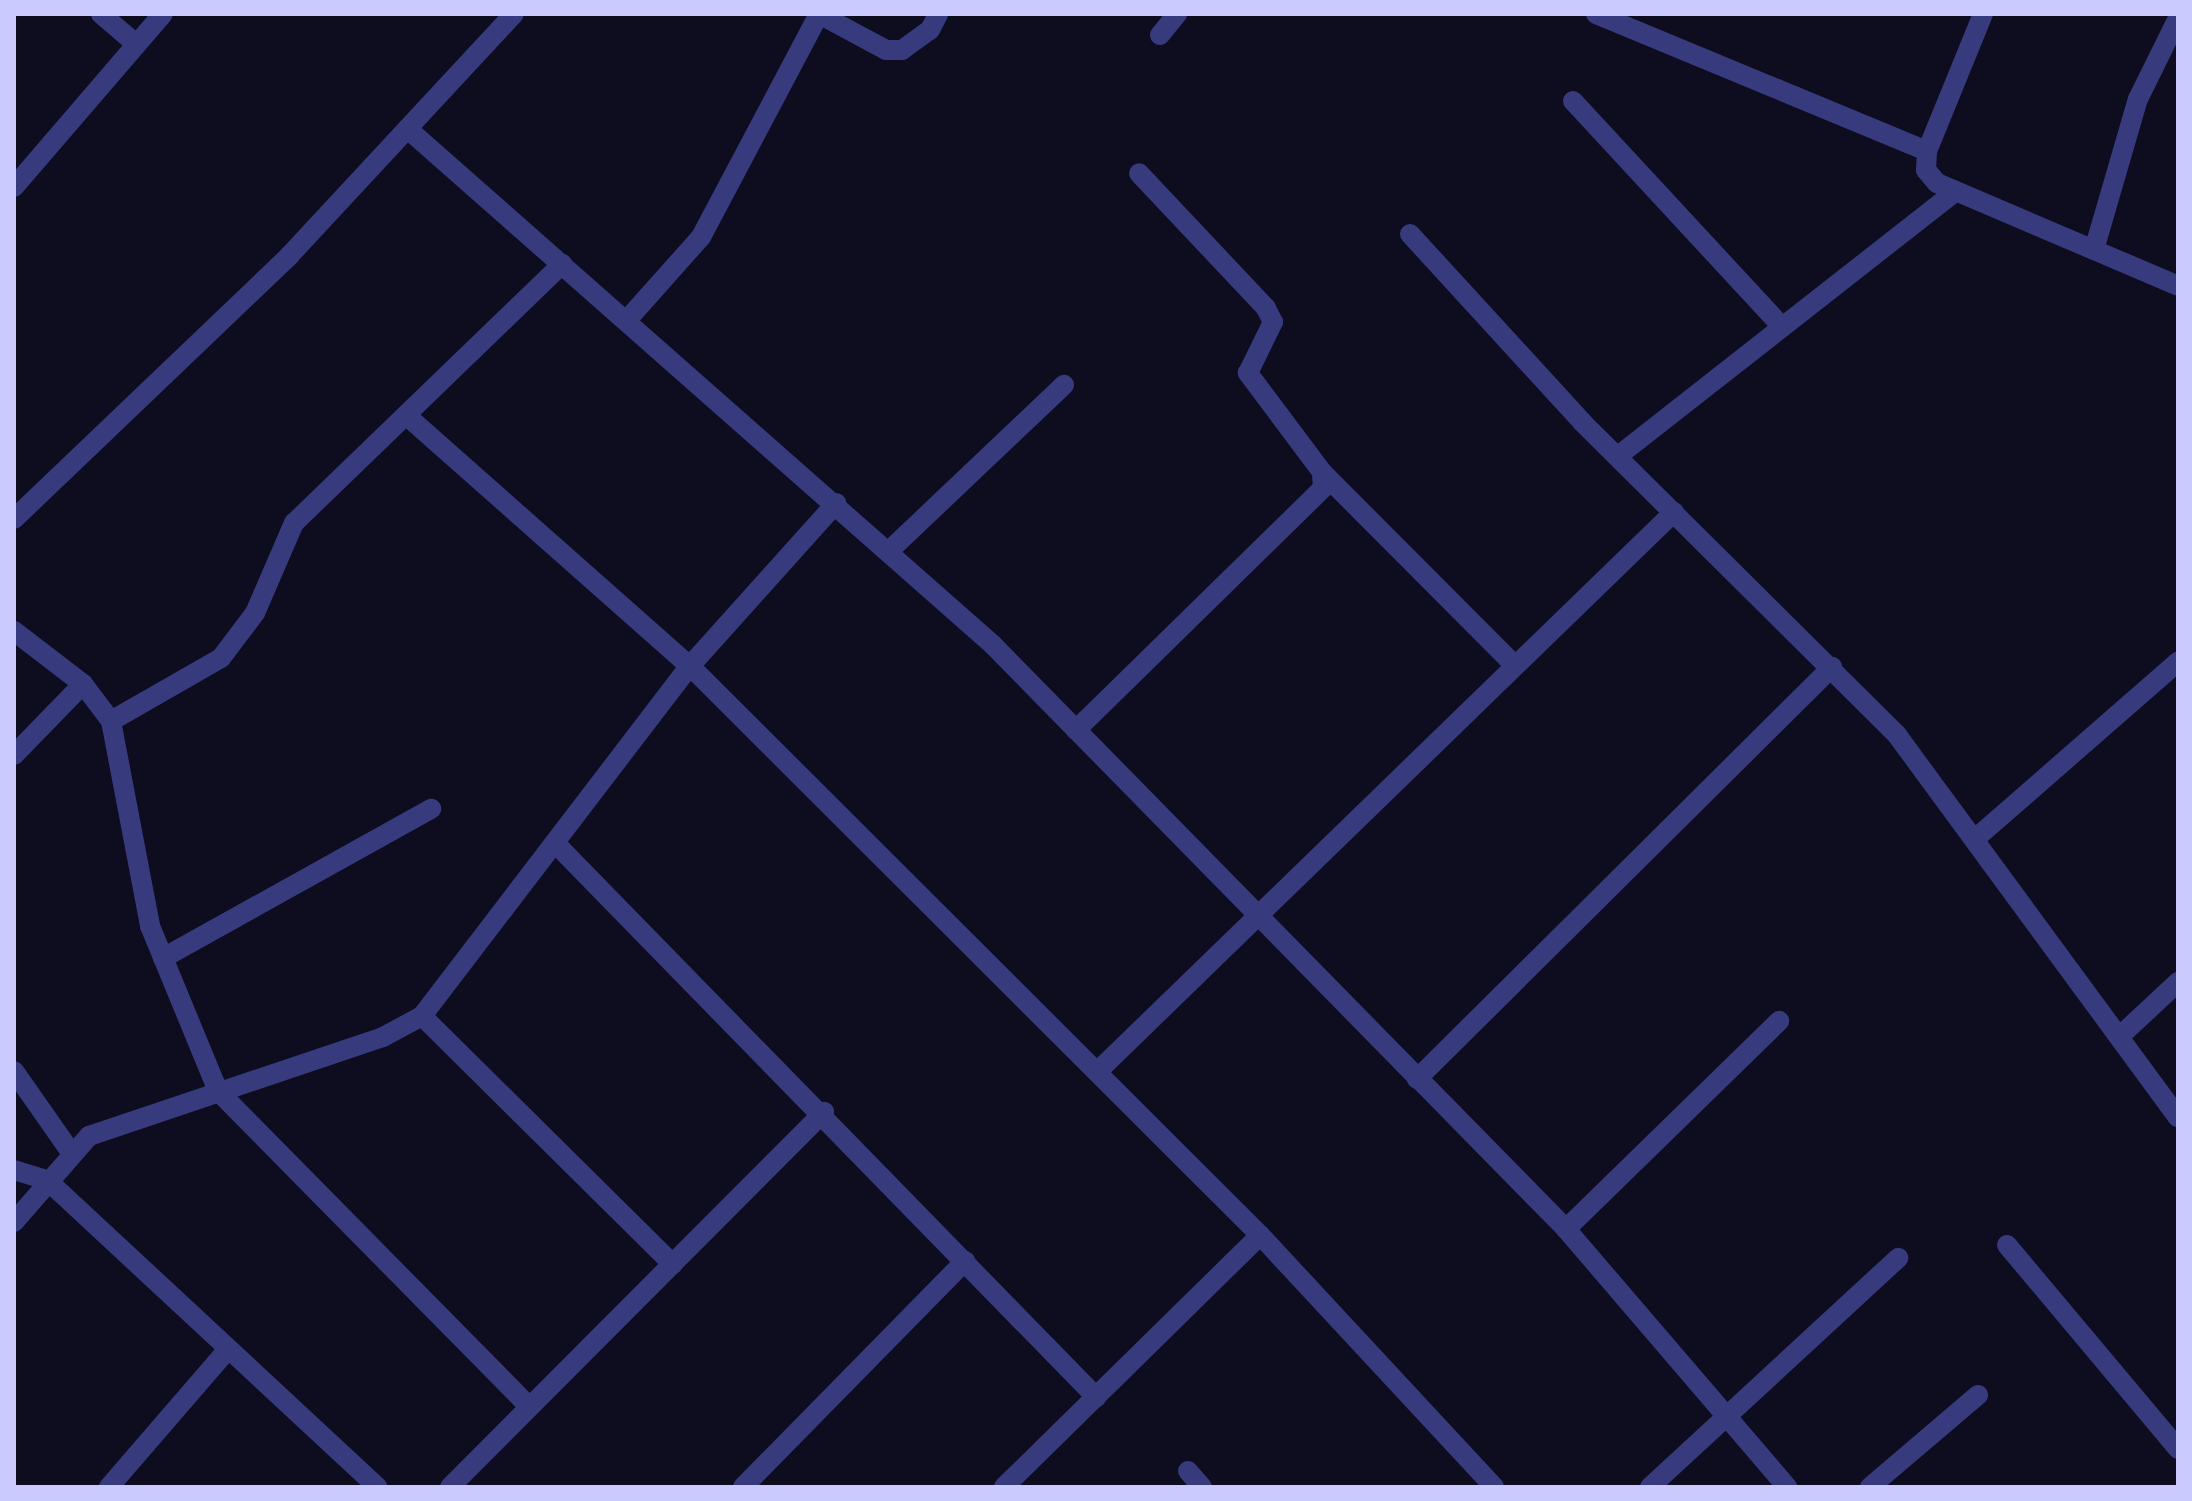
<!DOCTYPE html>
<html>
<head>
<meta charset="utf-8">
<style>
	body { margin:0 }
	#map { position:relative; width:2192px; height:1501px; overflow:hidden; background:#0e0c1f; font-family:"PT Sans",sans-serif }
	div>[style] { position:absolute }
	.minor>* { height:20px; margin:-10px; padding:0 10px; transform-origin:10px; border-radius:10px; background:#373b7e }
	span { translate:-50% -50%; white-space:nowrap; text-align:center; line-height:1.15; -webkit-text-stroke:8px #0e0c1f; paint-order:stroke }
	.frame { position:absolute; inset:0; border:16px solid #cbcaff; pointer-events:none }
</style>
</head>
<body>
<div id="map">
	<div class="minor">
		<div style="left:101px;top:14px;width:46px;rotate:40.6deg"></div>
		<div style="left:819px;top:14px;width:76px;rotate:28.2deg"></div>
		<div style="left:886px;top:50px;width:16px"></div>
		<div style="left:902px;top:50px;width:34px;rotate:-36deg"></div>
		<div style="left:930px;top:30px;width:18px;rotate:-63deg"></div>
		<div style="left:1596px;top:14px;width:358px;rotate:22.5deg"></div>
		<div style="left:1983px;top:14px;width:148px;rotate:112.2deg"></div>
		<div style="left:1927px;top:151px;width:19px;rotate:93deg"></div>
		<div style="left:1926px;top:170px;width:17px;rotate:50deg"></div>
		<div style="left:1937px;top:183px;width:262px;rotate:23.1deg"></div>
		<div style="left:1160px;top:35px;width:27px;rotate:-51deg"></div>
		<div style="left:1573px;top:101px;width:308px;rotate:47.2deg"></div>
		<div style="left:410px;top:131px;width:777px;rotate:41.4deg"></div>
		<div style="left:993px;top:645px;width:818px;rotate:45.54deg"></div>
		<div style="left:1566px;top:1229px;width:340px;rotate:49.4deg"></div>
		<div style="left:14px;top:187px;width:228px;rotate:-49.3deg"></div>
		<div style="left:1410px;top:234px;width:255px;rotate:47.5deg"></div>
		<div style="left:1582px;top:422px;width:444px;rotate:44.8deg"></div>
		<div style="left:1897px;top:735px;width:474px;rotate:53.7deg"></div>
		<div style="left:2094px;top:250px;width:157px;rotate:-73.8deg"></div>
		<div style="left:2138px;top:99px;width:90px;rotate:-63.7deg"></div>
		<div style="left:627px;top:320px;width:111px;rotate:-48.3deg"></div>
		<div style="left:701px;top:237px;width:252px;rotate:-62.1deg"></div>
		<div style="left:407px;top:416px;width:378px;rotate:41.5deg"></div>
		<div style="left:690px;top:666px;width:805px;rotate:44.95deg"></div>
		<div style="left:1260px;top:1235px;width:344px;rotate:47.1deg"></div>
		<div style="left:1618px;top:456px;width:429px;rotate:-38.1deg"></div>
		<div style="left:1322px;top:472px;width:272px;rotate:45.1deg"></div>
		<div style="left:14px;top:519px;width:381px;rotate:-43.7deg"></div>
		<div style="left:289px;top:256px;width:330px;rotate:-47.1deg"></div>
		<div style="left:890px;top:550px;width:240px;rotate:-43.5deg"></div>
		<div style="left:14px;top:631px;width:87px;rotate:37.5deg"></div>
		<div style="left:83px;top:684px;width:46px;rotate:52.9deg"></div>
		<div style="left:111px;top:721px;width:209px;rotate:79.2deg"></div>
		<div style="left:150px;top:926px;width:178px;rotate:67.6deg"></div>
		<div style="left:218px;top:1091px;width:443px;rotate:45.4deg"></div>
		<div style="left:111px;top:721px;width:127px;rotate:-29.8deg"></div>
		<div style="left:221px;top:658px;width:56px;rotate:-52.9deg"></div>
		<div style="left:255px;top:613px;width:98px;rotate:-66.6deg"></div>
		<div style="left:294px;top:523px;width:373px;rotate:-44deg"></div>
		<div style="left:1076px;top:730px;width:346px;rotate:-44.4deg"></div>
		<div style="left:1323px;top:488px;width:16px;rotate:-94deg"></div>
		<div style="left:1322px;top:472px;width:124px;rotate:-126.8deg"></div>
		<div style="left:1248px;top:373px;width:57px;rotate:-63.9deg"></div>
		<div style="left:1273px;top:322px;width:16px;rotate:-117deg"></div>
		<div style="left:1266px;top:308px;width:185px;rotate:-133.3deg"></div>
		<div style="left:14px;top:755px;width:99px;rotate:-45.8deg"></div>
		<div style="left:1976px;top:838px;width:268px;rotate:-41.1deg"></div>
		<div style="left:557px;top:845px;width:772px;rotate:45.68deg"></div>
		<div style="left:163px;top:958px;width:307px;rotate:-29.1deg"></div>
		<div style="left:422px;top:1016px;width:353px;rotate:44.7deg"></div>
		<div style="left:2119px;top:1037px;width:81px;rotate:-43deg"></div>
		<div style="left:14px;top:1071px;width:98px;rotate:55deg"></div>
		<div style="left:1097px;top:1072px;width:804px;rotate:-44.14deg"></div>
		<div style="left:1417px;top:1079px;width:585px;rotate:-44.79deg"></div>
		<div style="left:14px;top:1170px;width:34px;rotate:17deg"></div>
		<div style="left:47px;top:1180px;width:451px;rotate:42.9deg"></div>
		<div style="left:14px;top:1222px;width:114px;rotate:-48.9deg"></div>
		<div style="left:89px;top:1136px;width:310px;rotate:-18.6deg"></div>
		<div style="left:383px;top:1037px;width:44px;rotate:-28.3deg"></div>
		<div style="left:422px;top:1016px;width:441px;rotate:-52.6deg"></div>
		<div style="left:690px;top:666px;width:219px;rotate:-48.1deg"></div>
		<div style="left:1566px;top:1229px;width:298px;rotate:-44.3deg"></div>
		<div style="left:2007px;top:1245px;width:266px;rotate:50deg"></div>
		<div style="left:1188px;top:1471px;width:21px;rotate:49deg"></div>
		<div style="left:109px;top:1487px;width:182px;rotate:-49.2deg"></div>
		<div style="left:450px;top:1487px;width:530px;rotate:-45.08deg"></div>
		<div style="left:743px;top:1487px;width:317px;rotate:-45.5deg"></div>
		<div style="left:1004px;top:1487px;width:359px;rotate:-44.5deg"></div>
		<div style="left:1650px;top:1487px;width:338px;rotate:-42.7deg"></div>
		<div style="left:1870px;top:1487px;width:142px;rotate:-40.4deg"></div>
	</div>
	<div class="frame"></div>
</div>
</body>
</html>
